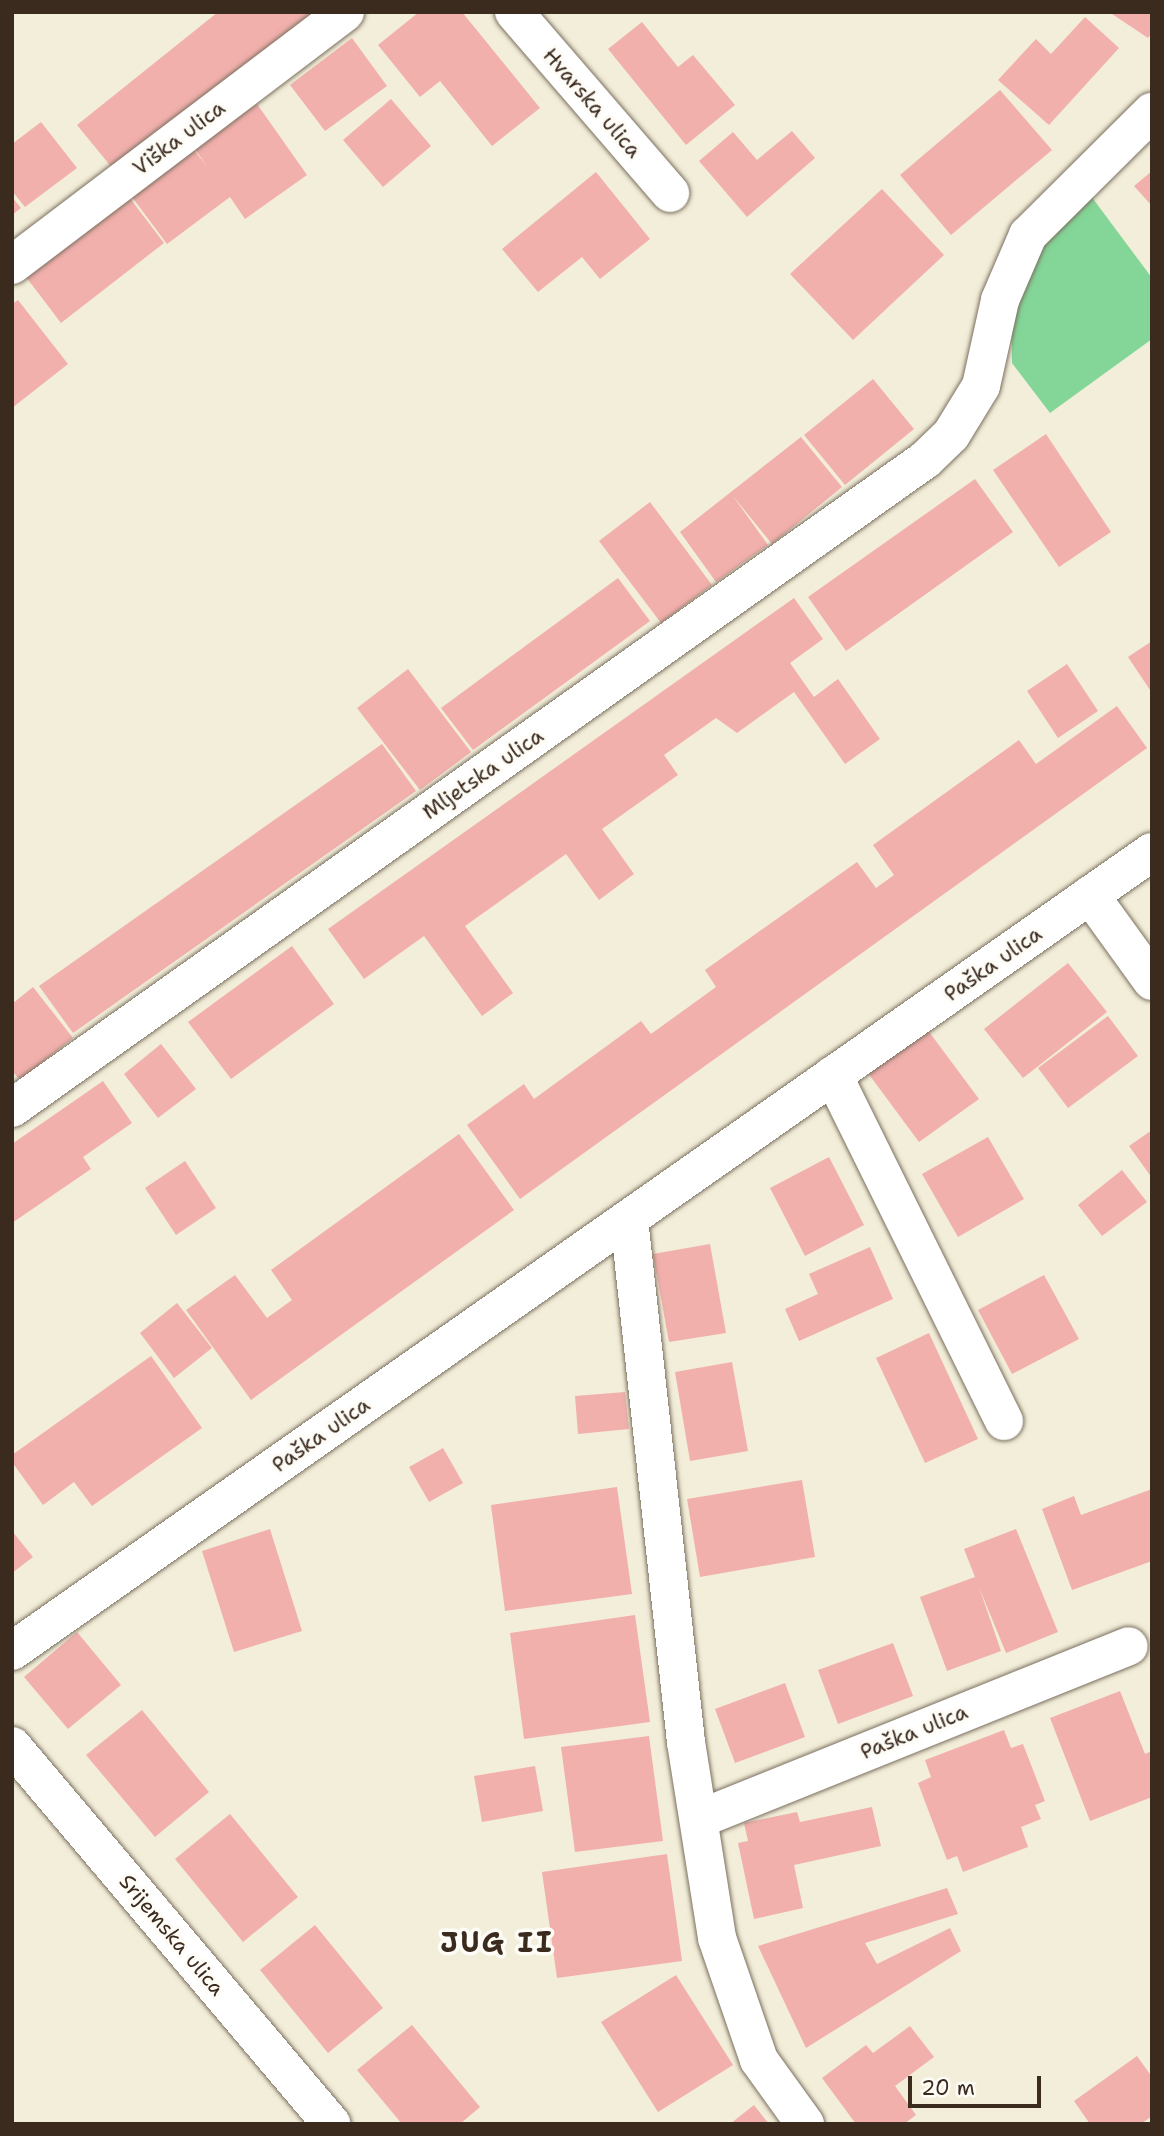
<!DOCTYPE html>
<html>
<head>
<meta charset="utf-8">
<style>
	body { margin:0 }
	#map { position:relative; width:1164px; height:2136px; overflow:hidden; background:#f2eed9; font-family:"Shantell Sans",sans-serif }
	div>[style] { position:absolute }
	.green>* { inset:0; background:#84d698 }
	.building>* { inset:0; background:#f2b0ad }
	.roads { filter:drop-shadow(0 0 2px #7b6f5f) drop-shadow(0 0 2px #7b6f5f) }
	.minor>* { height:38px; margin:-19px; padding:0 19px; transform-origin:19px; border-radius:19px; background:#fff }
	span { translate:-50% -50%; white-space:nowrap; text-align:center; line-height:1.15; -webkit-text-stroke:7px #fdfcf7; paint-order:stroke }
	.street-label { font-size:21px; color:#3b2a1e }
	.district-label { font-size:28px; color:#3b2a1e; font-weight:700; letter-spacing:2px }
	.frame { position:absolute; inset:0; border:14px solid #3b2a1e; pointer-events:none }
	.scale { position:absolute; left:908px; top:2076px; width:133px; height:32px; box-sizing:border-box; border:4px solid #3b2a1e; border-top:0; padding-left:9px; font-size:21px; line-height:24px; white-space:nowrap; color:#3b2a1e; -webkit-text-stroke:5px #fdfcf7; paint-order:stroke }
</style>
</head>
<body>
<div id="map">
	<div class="green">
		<div style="clip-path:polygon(1088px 192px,1152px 278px,1152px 339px,1050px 413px,1012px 363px,1011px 306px,1028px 261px)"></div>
	</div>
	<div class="building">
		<div style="clip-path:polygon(218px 12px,321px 12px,118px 175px,77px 125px)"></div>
		<div style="clip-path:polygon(419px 12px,462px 12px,540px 108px,492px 146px,440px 81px,420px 97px,378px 45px)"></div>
		<div style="clip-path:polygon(1109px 12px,1152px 12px,1152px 33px,1148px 38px)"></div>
		<div style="clip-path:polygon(1085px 17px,1119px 48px,1049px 125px,998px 80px,1036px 39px,1051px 54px)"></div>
		<div style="clip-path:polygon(642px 22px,678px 67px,693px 55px,735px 105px,686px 145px,608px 49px)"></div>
		<div style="clip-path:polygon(352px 38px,387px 86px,325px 131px,290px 85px)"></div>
		<div style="clip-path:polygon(1000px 90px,1052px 150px,951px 235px,900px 175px)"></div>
		<div style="clip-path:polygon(391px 99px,431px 146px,383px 187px,343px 140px)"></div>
		<div style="clip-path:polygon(257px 104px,307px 175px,245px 219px,230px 197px,167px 244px,132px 197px,194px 150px,207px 166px,194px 148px)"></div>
		<div style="clip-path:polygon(41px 122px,77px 168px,25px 207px,12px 191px,12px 144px)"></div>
		<div style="clip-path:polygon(792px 131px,815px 158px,747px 217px,699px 161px,733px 132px,757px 160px)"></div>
		<div style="clip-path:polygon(1152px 171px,1152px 206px,1134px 186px)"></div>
		<div style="clip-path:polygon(596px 172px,650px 239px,600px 279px,582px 257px,538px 292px,502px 249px)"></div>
		<div style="clip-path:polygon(882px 189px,944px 255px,853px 340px,790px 274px)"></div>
		<div style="clip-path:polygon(12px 197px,21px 208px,12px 215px)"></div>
		<div style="clip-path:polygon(129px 197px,164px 243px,61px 323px,26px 277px)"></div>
		<div style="clip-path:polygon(18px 300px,68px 364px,12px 408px,12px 304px)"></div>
		<div style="clip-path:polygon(873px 379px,914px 429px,845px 485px,804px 435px)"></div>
		<div style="clip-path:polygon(1046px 434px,1111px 532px,1059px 567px,993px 470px)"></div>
		<div style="clip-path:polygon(801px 437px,842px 487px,772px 544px,733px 496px,768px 545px,716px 582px,680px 532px)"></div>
		<div style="clip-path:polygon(975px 479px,1013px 532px,846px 651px,808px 597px)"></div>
		<div style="clip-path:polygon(650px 502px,712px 585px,661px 623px,599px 541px)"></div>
		<div style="clip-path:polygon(618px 578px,650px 621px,473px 750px,441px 708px)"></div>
		<div style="clip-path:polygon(794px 598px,823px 639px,790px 663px,814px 697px,838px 679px,880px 739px,845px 764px,794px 692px,737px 733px,716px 718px,664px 755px,678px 775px,602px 829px,634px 874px,599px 900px,566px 854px,465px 926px,513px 993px,482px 1016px,424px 936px,364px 979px,328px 929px)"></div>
		<div style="clip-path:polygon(1152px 641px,1152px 693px,1128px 657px)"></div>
		<div style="clip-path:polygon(1067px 664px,1098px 711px,1058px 738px,1027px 691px)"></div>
		<div style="clip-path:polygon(408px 669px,471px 752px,420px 790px,357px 708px)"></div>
		<div style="clip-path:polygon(1117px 706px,1147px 748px,520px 1199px,467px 1125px,524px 1084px,534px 1099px,641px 1021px,651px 1034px,716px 987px,705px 970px,857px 862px,876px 888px,894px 875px,873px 845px,1019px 740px,1036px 764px)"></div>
		<div style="clip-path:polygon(382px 744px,416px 791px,73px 1033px,39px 986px)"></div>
		<div style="clip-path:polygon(292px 946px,334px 1004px,231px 1079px,188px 1022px)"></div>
		<div style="clip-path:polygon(1068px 963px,1107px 1012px,1023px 1078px,984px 1029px)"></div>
		<div style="clip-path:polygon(33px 987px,73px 1038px,20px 1080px,12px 1071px,12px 1004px)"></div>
		<div style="clip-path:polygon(1108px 1016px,1138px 1056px,1068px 1108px,1038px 1068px)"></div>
		<div style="clip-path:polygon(924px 1025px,979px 1099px,919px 1142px,865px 1069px)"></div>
		<div style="clip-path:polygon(161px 1044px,196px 1089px,158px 1118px,124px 1074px)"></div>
		<div style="clip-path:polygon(103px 1081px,132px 1123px,83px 1157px,91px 1169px,12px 1223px,12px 1144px)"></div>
		<div style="clip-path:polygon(1152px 1130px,1152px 1178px,1129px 1146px)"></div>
		<div style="clip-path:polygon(459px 1134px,514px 1210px,251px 1400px,186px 1310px,235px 1275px,267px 1318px,292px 1300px,271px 1270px)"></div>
		<div style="clip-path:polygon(988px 1137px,1024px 1199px,958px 1237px,922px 1174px)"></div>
		<div style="clip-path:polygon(829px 1157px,864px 1225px,805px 1256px,770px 1188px)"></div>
		<div style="clip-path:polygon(185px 1161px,216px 1208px,176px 1235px,145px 1188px)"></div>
		<div style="clip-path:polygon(1122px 1170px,1147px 1202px,1102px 1236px,1078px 1205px)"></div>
		<div style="clip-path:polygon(710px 1244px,726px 1333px,669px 1342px,653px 1254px)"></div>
		<div style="clip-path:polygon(870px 1247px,893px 1299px,799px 1341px,785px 1309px,818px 1294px,809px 1274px)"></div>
		<div style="clip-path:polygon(1044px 1275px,1079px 1339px,1012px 1374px,978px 1310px)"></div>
		<div style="clip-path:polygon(177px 1303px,212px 1348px,174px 1378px,140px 1333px)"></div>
		<div style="clip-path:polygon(929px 1333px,978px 1439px,925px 1463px,876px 1358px)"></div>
		<div style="clip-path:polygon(151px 1356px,202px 1428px,92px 1506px,74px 1482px,43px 1505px,12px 1462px,12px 1455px)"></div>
		<div style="clip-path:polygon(732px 1362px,748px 1451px,690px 1461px,675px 1372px)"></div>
		<div style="clip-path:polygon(625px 1392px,629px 1429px,578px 1434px,575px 1396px)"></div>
		<div style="clip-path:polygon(443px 1448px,463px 1483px,429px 1502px,409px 1467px)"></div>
		<div style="clip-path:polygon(802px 1480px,815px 1557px,700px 1577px,687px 1499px)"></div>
		<div style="clip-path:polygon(617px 1487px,632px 1594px,505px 1611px,491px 1505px)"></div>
		<div style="clip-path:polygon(1152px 1489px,1152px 1561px,1072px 1590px,1042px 1509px,1074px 1496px,1081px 1515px)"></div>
		<div style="clip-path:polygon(270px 1529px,302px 1631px,234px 1652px,202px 1551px)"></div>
		<div style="clip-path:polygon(1016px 1529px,1058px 1632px,1006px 1653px,979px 1587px,1001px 1651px,947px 1671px,920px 1597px,975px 1577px,964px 1549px)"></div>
		<div style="clip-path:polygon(12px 1531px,33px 1557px,12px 1573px)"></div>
		<div style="clip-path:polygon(635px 1615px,650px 1722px,524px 1739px,510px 1633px)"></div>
		<div style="clip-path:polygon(77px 1632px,121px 1685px,68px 1729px,24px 1677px)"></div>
		<div style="clip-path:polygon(893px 1643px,913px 1696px,838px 1724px,818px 1670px)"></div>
		<div style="clip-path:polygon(785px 1683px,805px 1737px,735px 1763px,715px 1709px)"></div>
		<div style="clip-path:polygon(1120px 1691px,1145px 1754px,1152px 1751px,1152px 1797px,1090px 1821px,1050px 1718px)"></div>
		<div style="clip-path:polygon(142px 1710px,209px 1792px,155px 1837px,86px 1755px)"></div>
		<div style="clip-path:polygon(1004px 1730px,1011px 1748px,1023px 1744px,1045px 1801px,1035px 1805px,1041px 1819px,1021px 1827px,1028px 1847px,963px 1872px,957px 1856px,947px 1860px,918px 1783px,931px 1777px,925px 1760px)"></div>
		<div style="clip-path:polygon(649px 1736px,663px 1841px,575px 1852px,561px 1747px)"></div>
		<div style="clip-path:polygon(535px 1766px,543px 1811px,482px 1822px,474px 1776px)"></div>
		<div style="clip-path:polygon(872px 1807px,881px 1846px,794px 1865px,803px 1908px,754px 1919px,738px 1843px,748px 1841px,744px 1823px,797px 1812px,800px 1822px)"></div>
		<div style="clip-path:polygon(230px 1814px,298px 1897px,243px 1942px,175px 1859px)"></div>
		<div style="clip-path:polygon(667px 1854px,682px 1961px,557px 1978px,542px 1872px)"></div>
		<div style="clip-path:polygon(947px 1888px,958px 1914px,865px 1943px,877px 1964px,950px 1928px,961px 1951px,806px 2048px,758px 1946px)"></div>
		<div style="clip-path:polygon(315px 1925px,383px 2008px,328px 2053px,260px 1970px)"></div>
		<div style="clip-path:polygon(676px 1975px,733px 2065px,658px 2112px,601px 2022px)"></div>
		<div style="clip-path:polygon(412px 2025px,480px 2107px,460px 2124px,402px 2124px,357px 2070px)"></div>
		<div style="clip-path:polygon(910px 2026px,934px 2057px,895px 2086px,916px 2115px,904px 2124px,856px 2124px,822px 2078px,866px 2045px,873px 2053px)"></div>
		<div style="clip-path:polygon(1137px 2056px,1152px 2077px,1152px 2116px,1141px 2124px,1090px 2124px,1074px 2101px)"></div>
		<div style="clip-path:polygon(754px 2105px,769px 2124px,730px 2124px)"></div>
	</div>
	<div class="roads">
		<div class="minor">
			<div style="left:514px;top:12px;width:239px;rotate:49.2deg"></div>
			<div style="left:12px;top:265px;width:418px;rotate:-37.2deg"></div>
			<div style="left:1090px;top:895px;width:106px;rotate:54.2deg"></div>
			<div style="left:833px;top:1075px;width:386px;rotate:63.7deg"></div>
			<div style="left:12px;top:1108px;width:1120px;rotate:-35.37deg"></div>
			<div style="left:925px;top:460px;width:36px;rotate:-44deg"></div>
			<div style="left:951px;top:435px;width:57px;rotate:-58.5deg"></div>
			<div style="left:981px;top:386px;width:88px;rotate:-77.5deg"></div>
			<div style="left:1000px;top:300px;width:71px;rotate:-66.7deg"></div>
			<div style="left:1028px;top:235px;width:175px;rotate:-44.8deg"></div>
			<div style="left:629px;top:1219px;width:526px;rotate:83.78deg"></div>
			<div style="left:686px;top:1742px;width:198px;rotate:81deg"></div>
			<div style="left:717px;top:1938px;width:129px;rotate:71deg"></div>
			<div style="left:759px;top:2060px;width:79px;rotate:54.3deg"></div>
			<div style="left:12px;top:1651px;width:1392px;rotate:-35.03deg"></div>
			<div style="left:12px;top:1746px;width:495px;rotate:49.8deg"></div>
			<div style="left:699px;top:1819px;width:463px;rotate:-21.9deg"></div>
		</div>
	</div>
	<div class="street-label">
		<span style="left:592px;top:103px;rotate:49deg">Hvarska ulica</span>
		<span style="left:179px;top:138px;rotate:-37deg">Viška ulica</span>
		<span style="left:483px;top:774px;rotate:-35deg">Mljetska ulica</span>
		<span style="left:993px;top:964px;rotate:-35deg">Paška ulica</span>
		<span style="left:321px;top:1435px;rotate:-35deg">Paška ulica</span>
		<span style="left:914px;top:1732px;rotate:-22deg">Paška ulica</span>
		<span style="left:172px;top:1935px;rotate:50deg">Srijemska ulica</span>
	</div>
	<div class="district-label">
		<span style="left:497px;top:1942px">JUG II</span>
	</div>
	<div class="frame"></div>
	<div class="scale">20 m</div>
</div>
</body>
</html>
